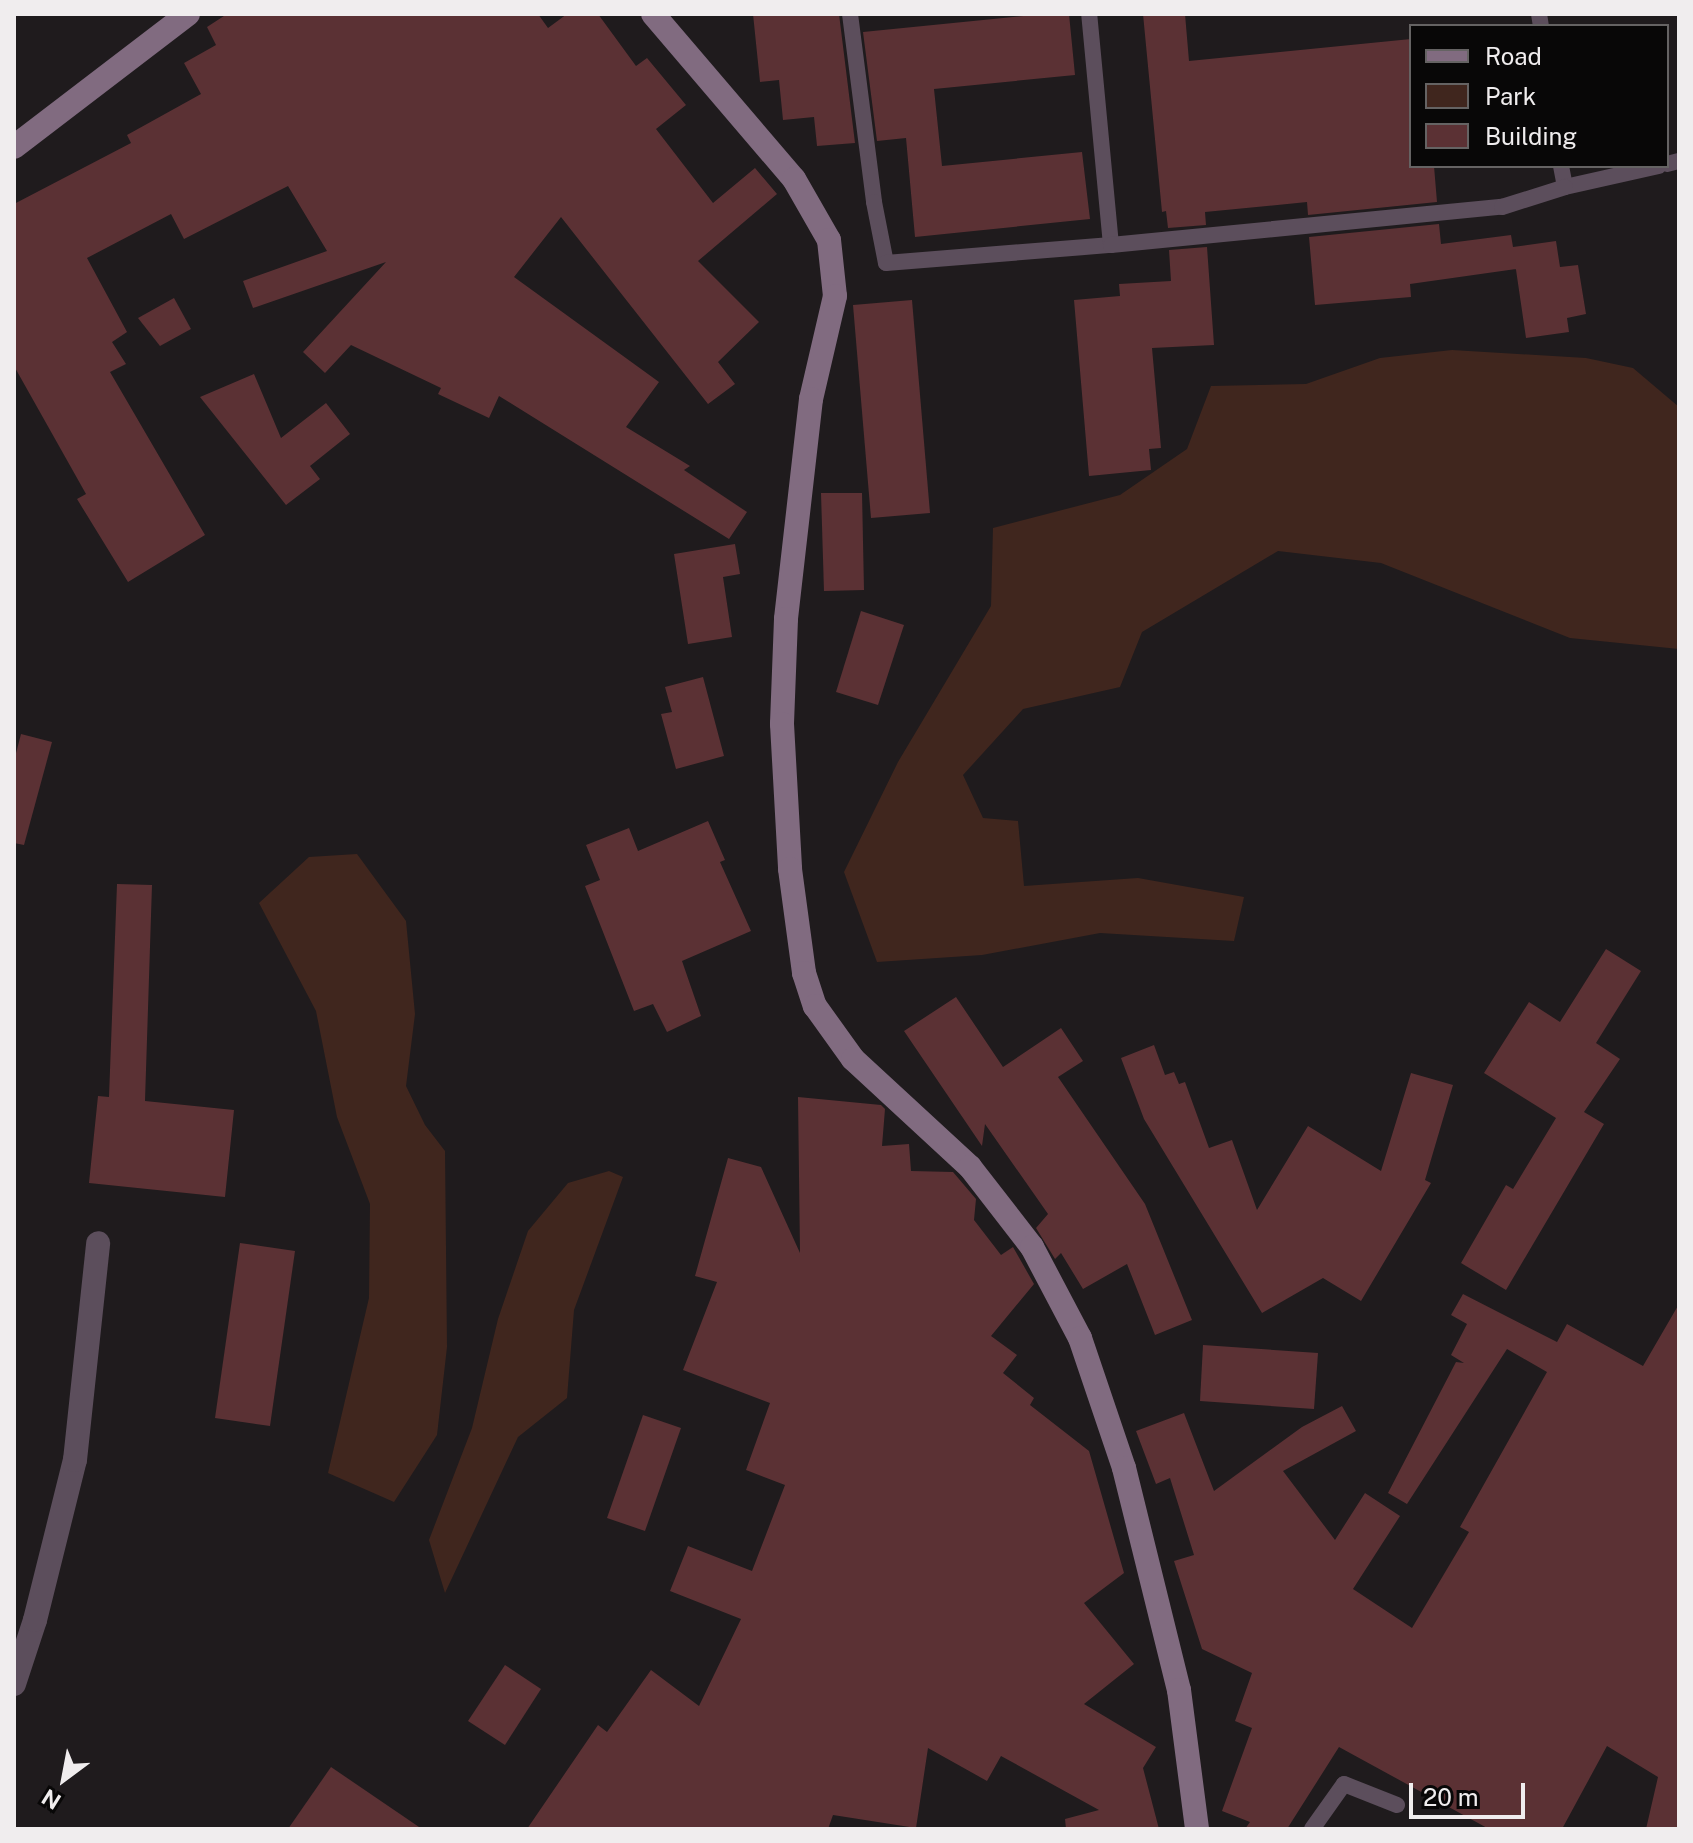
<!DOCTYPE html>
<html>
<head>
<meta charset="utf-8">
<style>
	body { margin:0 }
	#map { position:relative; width:1693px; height:1843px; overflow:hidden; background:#1f1b1d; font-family:"Public Sans",sans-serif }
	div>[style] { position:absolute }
	.green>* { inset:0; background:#40261e }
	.building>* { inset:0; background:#5b3134 }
	.lane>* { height:16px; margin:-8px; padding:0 8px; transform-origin:8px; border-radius:8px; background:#5c4e5c }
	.street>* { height:24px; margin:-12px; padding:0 12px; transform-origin:12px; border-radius:12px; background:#5c4e5c }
	.secondary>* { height:24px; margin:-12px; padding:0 12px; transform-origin:12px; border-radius:12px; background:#816b80 }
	span { translate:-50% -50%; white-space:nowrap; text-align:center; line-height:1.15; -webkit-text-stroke:6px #080707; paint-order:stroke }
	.frame { position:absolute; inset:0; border:16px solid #f0edee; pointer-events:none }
	.legend { position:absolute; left:1409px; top:24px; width:260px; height:144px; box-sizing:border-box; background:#080707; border:2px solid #656363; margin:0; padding:10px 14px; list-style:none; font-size:24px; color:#f0edee }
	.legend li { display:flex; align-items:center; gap:16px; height:40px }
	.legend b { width:40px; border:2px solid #656363 }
	.north { position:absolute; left:24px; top:1739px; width:80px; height:80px; -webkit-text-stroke:6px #080707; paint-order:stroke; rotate:212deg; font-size:22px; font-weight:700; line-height:32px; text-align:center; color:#f0edee }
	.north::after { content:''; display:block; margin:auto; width:28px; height:36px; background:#f0edee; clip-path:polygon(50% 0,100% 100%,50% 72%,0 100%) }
	.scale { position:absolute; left:1409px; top:1783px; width:116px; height:36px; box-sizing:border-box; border:4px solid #f0edee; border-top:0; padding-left:10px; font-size:24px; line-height:28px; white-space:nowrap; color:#f0edee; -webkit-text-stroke:6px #080707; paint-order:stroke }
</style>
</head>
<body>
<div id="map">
	<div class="green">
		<div style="clip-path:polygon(1452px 350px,1586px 358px,1633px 368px,1679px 407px,1679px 649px,1570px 638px,1381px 563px,1278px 551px,1142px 632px,1120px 687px,1023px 709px,963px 775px,983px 818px,1018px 821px,1024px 886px,1138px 878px,1244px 897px,1234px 941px,1100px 933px,982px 955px,877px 962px,844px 872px,898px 762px,991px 606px,993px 528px,1120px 495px,1187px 449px,1211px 386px,1306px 384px,1380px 358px)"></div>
		<div style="clip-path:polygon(357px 854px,406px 921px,415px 1014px,406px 1086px,425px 1125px,445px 1151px,447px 1347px,437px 1435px,394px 1502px,328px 1473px,369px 1298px,370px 1204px,337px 1117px,316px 1011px,259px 903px,309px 857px)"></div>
		<div style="clip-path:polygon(609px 1171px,623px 1177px,574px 1310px,567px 1398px,518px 1437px,445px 1593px,429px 1540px,472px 1428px,498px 1319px,528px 1231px,568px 1183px)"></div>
	</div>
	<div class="building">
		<div style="clip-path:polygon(227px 14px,538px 14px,548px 28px,567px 14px,598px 14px,636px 66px,647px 58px,686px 105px,656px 129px,713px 203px,755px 168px,777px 194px,698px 261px,759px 322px,718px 362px,735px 384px,708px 404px,561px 217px,514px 277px,659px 382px,626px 427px,690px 466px,684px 470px,747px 512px,729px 539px,499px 396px,489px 418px,438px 394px,441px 388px,351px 345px,325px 373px,303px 352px,386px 262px,253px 308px,243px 281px,327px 251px,288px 186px,184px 239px,171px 214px,87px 258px,127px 332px,112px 342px,126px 364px,110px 372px,205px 535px,128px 582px,77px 499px,86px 494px,14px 366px,14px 204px,131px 143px,127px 135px,201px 94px,184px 63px,216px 45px,207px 27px)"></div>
		<div style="clip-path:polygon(753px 14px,839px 14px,855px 143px,817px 146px,814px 117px,783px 120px,779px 80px,760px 82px)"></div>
		<div style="clip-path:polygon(1043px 14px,1069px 14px,1075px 75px,934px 89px,942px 166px,1082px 152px,1090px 219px,915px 237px,906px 138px,877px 141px,863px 32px)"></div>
		<div style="clip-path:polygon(1143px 14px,1185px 14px,1189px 61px,1411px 39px,1411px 166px,1434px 166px,1437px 202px,1308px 215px,1307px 202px,1205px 212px,1206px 225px,1168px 228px,1166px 211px,1162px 212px)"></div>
		<div style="clip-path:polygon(1439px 224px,1441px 244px,1511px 235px,1513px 247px,1556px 241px,1560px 267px,1578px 265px,1586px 314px,1567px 318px,1569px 332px,1526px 338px,1514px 256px,1516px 269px,1410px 284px,1411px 297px,1315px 305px,1309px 237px)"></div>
		<div style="clip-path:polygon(1207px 247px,1214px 345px,1152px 348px,1161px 448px,1149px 449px,1151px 470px,1089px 476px,1074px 300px,1120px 296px,1119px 284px,1171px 281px,1169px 250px)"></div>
		<div style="clip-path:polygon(174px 298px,191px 329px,160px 346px,138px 318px)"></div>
		<div style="clip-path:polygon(912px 300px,930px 513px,871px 518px,853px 305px)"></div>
		<div style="clip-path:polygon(254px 374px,281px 438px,326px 403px,350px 434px,310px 466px,320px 479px,286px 505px,200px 397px)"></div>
		<div style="clip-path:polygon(821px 493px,862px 493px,864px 590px,824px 591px)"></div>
		<div style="clip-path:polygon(735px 544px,740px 574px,723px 577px,732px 637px,688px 644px,674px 554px)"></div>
		<div style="clip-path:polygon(861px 611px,904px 625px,878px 705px,836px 692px)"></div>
		<div style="clip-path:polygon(703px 677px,724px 756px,676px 769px,661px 714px,672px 712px,665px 687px)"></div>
		<div style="clip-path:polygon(21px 734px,52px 742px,24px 845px,14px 843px,14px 761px)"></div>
		<div style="clip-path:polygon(708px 821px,725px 860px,720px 862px,751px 931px,682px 961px,701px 1016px,667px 1032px,653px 1004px,634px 1011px,585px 886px,600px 880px,586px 845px,629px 828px,638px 851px)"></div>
		<div style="clip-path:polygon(117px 884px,152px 885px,145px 1101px,234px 1110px,225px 1197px,89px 1183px,98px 1096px,109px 1097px)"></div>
		<div style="clip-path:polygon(1606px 949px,1641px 971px,1596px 1043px,1620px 1059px,1584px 1112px,1604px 1124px,1506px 1290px,1461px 1263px,1506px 1185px,1513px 1189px,1556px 1118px,1484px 1073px,1529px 1002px,1560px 1022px)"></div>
		<div style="clip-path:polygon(956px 997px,1003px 1067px,1061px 1028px,1083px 1061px,1058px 1077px,1145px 1204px,1192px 1320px,1155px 1335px,1127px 1264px,1083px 1289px,1061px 1253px,1055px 1259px,1036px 1228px,1048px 1214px,985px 1124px,982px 1146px,904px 1031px)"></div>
		<div style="clip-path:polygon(1154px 1045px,1165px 1075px,1174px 1072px,1179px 1084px,1185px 1082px,1209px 1148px,1232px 1140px,1257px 1210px,1308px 1126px,1381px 1171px,1411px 1073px,1453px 1085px,1425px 1180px,1431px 1183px,1361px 1301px,1323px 1278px,1262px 1313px,1144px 1119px,1121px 1058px)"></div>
		<div style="clip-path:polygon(798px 1097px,881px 1105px,885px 1109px,882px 1146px,909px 1144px,911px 1171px,953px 1172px,976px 1199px,974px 1220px,1001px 1255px,1013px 1247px,1034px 1284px,991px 1336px,1017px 1355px,1003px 1373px,1034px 1398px,1030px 1405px,1089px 1451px,1124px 1573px,1084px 1603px,1134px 1664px,1084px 1704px,1156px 1747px,1143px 1768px,1159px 1829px,1066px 1829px,1065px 1819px,1099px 1810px,1001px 1756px,987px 1781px,928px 1748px,916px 1828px,833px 1815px,828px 1829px,527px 1829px,598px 1725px,607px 1732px,651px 1670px,699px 1706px,741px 1619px,670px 1591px,688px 1546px,752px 1571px,785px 1485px,746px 1470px,770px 1403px,683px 1370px,717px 1282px,695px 1276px,728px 1158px,761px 1167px,800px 1253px)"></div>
		<div style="clip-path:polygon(240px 1243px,295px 1251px,270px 1426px,215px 1418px)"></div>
		<div style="clip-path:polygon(1463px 1294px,1557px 1342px,1567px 1324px,1643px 1366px,1679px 1304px,1679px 1829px,1646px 1829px,1658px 1777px,1607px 1746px,1562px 1829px,1489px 1829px,1339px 1747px,1287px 1829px,1245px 1829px,1250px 1822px,1222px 1811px,1252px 1728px,1235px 1721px,1252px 1673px,1202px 1649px,1174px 1561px,1194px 1555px,1170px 1478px,1156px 1484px,1136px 1431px,1184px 1413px,1214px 1491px,1302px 1427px,1342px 1406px,1356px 1431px,1283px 1471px,1335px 1540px,1365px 1493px,1400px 1516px,1353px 1589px,1412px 1628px,1469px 1532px,1460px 1527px,1547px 1372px,1507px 1349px,1407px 1504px,1388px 1493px,1456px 1362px,1464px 1363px,1451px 1355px,1467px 1324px,1451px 1315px)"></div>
		<div style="clip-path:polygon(1203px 1345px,1318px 1353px,1314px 1409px,1200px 1401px)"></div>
		<div style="clip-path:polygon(643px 1415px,681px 1428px,645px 1531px,607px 1518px)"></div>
		<div style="clip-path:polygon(505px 1665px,541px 1689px,505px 1745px,468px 1721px)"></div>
		<div style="clip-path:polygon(331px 1767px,422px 1829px,288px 1829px)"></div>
	</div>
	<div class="lane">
		<div style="left:850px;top:14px;width:190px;rotate:82.7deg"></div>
		<div style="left:874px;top:202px;width:62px;rotate:78.9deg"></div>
		<div style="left:886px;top:263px;width:226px;rotate:-4.6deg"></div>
		<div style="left:1111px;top:245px;width:232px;rotate:-95.4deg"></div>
		<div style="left:1539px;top:14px;width:12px;rotate:81deg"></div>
		<div style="left:1667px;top:164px;width:12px;rotate:-14deg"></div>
		<div style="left:1561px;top:166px;width:21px;rotate:79deg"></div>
		<div style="left:1565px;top:187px;width:96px;rotate:-12.6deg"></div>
		<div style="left:1111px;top:245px;width:393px;rotate:-5.6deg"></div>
		<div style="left:1502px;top:207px;width:66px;rotate:-17.6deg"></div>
		<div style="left:1312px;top:1829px;width:55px;rotate:-54.6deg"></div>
		<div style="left:1344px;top:1784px;width:57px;rotate:21.6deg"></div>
	</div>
	<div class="street">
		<div style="left:14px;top:1684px;width:67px;rotate:-71.8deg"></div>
		<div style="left:35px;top:1620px;width:165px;rotate:-76deg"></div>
		<div style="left:75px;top:1460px;width:218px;rotate:-83.9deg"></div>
	</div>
	<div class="secondary">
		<div style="left:653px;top:14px;width:217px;rotate:49.5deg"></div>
		<div style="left:794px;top:179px;width:70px;rotate:60.2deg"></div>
		<div style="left:829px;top:240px;width:56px;rotate:83.9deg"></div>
		<div style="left:835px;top:296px;width:106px;rotate:103.1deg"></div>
		<div style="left:811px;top:399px;width:221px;rotate:96.5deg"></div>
		<div style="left:786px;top:619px;width:105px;rotate:92.2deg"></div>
		<div style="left:782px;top:724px;width:145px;rotate:86.8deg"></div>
		<div style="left:790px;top:869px;width:105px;rotate:82.3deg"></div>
		<div style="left:804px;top:973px;width:35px;rotate:72deg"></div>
		<div style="left:815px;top:1006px;width:65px;rotate:54.4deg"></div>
		<div style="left:853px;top:1059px;width:159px;rotate:42.7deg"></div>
		<div style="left:970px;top:1167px;width:101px;rotate:52.2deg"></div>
		<div style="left:1032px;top:1247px;width:103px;rotate:62.2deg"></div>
		<div style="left:1080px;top:1338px;width:137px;rotate:71.3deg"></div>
		<div style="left:1124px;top:1468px;width:229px;rotate:76.1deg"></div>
		<div style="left:1179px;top:1690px;width:140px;rotate:82.6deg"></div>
		<div style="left:14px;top:147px;width:219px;rotate:-37.4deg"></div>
	</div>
	<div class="frame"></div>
	<ul class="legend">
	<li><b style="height:10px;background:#816b80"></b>Road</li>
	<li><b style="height:22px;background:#40261e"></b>Park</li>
	<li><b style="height:22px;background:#5b3134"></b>Building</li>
	</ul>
	<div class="north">N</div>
	<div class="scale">20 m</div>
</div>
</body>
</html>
